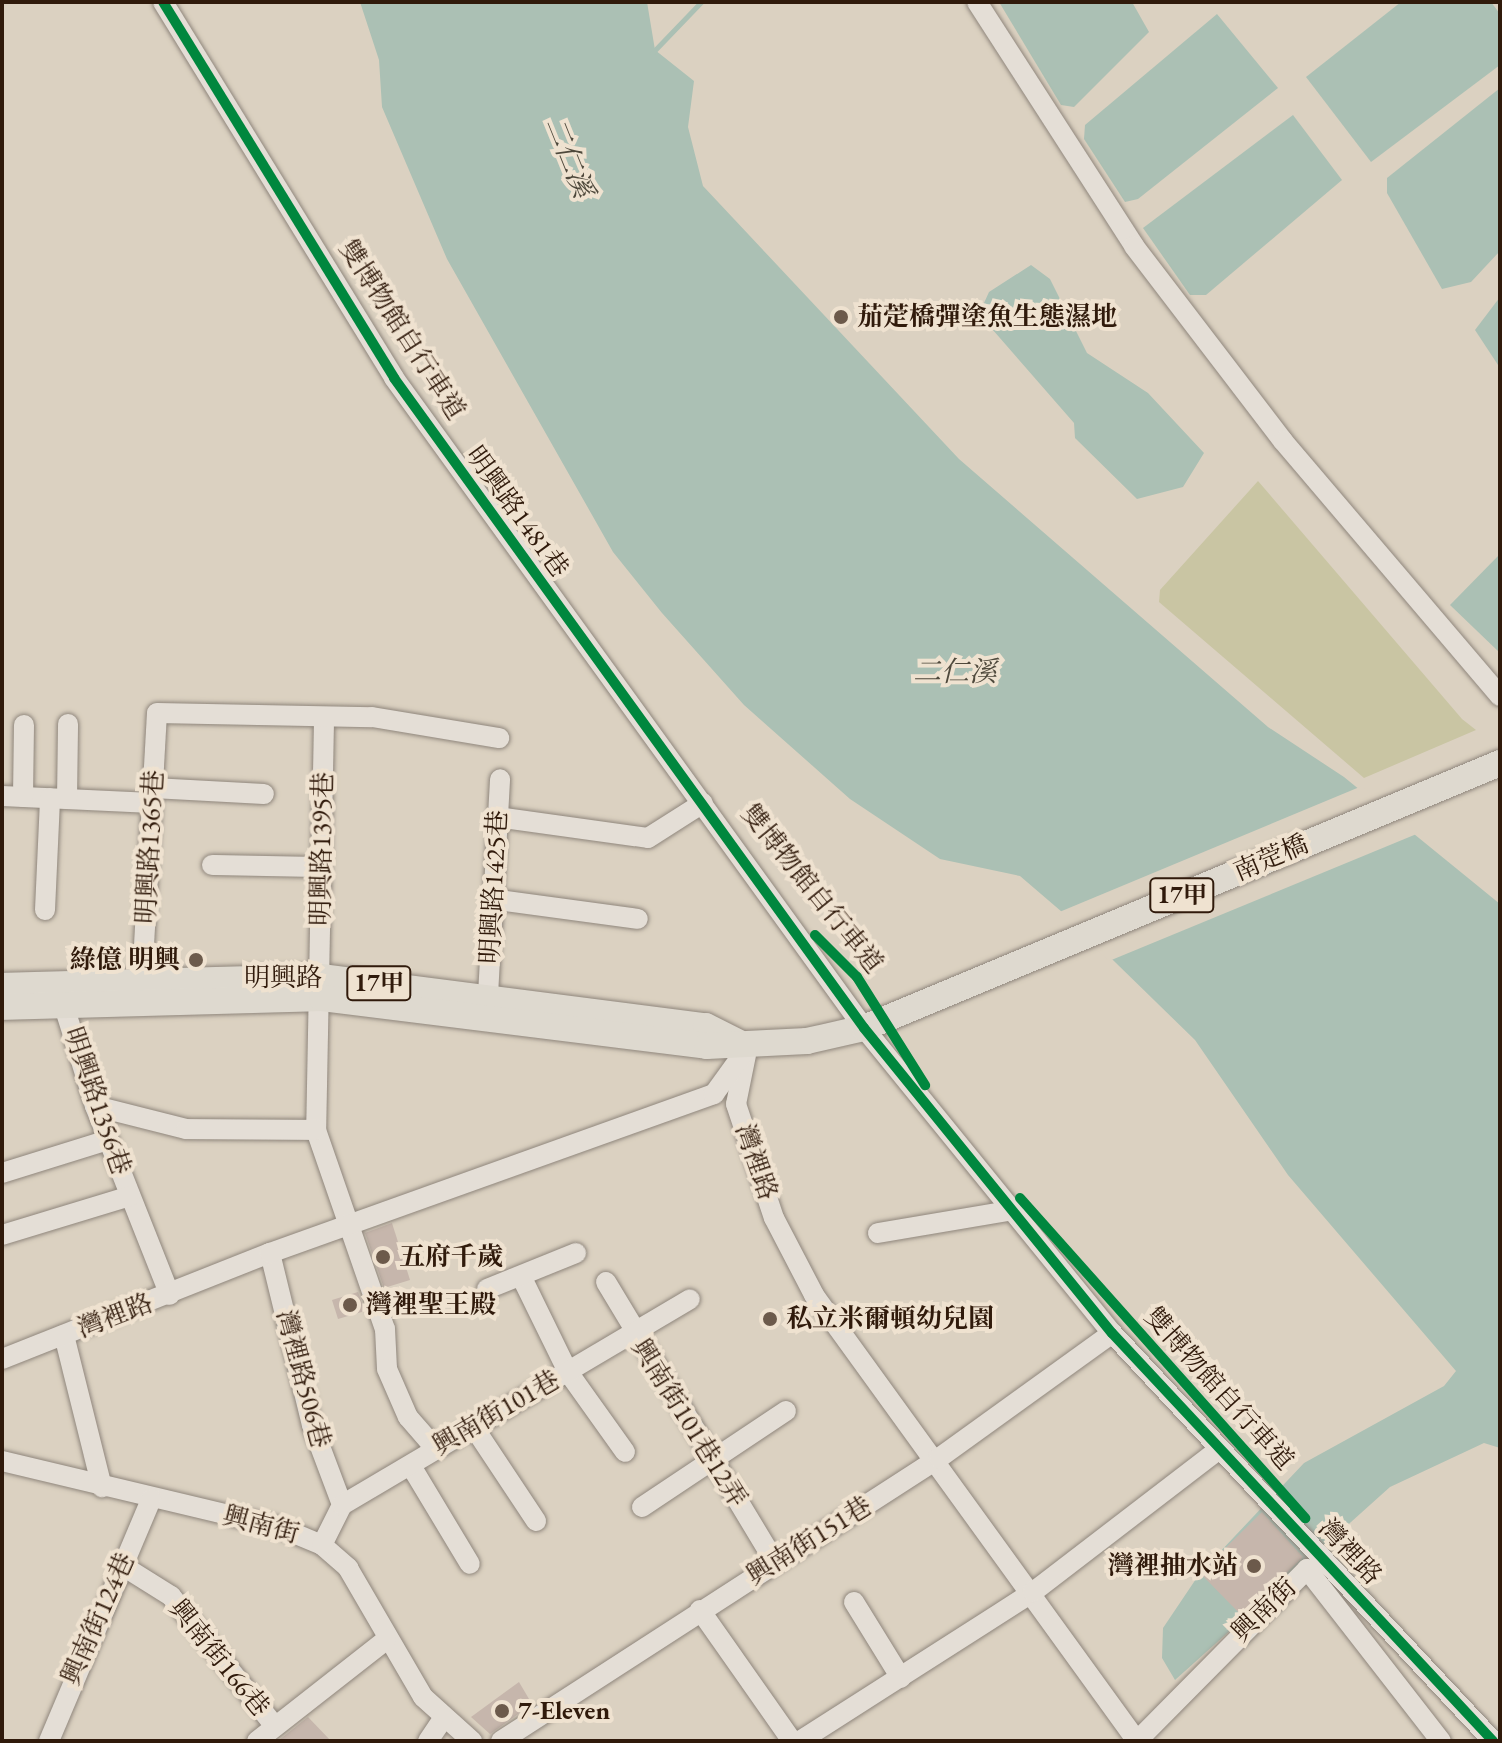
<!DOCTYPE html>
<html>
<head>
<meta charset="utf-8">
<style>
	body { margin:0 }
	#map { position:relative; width:1502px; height:1743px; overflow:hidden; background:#dbd1c1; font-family:"EB Garamond","Noto Serif TC",serif }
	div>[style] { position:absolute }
	.green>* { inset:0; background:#c9c5a3 }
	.water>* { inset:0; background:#abc0b4 }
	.pier>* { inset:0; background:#dbd1c1 }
	.stream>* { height:5px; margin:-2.5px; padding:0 2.5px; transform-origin:2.5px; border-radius:2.5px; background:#abc0b4 }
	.building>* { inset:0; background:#c6b6ac }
	.roads { filter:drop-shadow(0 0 2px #8f867c) drop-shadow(0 0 2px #8f867c) }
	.minor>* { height:20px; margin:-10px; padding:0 10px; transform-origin:10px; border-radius:10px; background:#e4ded6 }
	.major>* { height:26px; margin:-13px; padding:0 13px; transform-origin:13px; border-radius:13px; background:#ded9cf }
	.cycleway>* { height:10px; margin:-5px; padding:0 5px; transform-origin:5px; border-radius:5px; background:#00873e }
	.dots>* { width:22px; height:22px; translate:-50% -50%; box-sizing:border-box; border:4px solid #efe2d0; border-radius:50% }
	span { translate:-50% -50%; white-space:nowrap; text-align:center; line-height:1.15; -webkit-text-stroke:8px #efe2d0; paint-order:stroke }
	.shield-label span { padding:2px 6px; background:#efe2d0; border:2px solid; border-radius:6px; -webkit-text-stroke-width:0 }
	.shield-label { font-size:24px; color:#301a0b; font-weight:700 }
	.poi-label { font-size:26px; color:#301a0b; font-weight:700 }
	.left { translate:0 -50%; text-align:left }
	.right { translate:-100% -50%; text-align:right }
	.street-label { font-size:26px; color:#301a0b }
	.water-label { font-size:28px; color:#4f493c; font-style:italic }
	.frame { position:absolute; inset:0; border:4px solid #301a0b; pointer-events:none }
</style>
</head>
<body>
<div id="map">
	<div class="green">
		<div style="clip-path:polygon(1258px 481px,1462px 719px,1476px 730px,1364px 778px,1159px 602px,1160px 590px)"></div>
	</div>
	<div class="water">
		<div style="clip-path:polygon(360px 2px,647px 2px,655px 50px,694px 81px,688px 127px,703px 186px,959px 459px,1268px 727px,1344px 777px,1500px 904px,1500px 1448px,1484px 1443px,1390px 1487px,1175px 1680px,1162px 1658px,1163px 1628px,1200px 1573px,1304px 1463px,1444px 1386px,1456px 1371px,1288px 1175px,1195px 1040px,1076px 924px,1020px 876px,940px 859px,850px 799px,744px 705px,662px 613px,613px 552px,447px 259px,382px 107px,379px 60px)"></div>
		<div style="clip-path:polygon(999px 2px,1132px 2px,1149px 32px,1074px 107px,1061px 105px)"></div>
		<div style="clip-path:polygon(1401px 2px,1491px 2px,1500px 14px,1500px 65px,1371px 162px,1306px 77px)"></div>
		<div style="clip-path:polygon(1217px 14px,1278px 88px,1138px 199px,1125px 202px,1084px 139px,1085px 125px)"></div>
		<div style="clip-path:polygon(1500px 88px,1500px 251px,1471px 282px,1442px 289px,1387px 193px,1387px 178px)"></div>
		<div style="clip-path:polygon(1293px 115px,1342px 180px,1206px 295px,1190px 295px,1143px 228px)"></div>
		<div style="clip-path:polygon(1031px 265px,1050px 279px,1087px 353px,1148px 393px,1204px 453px,1183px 487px,1137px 499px,1075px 438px,1074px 423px,979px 314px,989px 292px)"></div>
		<div style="clip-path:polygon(1500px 297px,1500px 368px,1475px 330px)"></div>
		<div style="clip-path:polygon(1500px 554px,1500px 653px,1450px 605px)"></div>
	</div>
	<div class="pier">
		<div style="clip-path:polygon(1362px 786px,1419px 833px,1109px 961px,1057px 913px)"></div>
	</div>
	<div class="stream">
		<div style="left:652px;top:53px;width:71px;rotate:-46.1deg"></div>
	</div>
	<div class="building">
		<div style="clip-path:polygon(392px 1223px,410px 1280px,384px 1288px,365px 1233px)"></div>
		<div style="clip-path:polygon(358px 1292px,365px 1311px,338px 1319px,332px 1300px)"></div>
		<div style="clip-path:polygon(1262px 1512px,1303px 1557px,1242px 1616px,1200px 1573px)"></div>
		<div style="clip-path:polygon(519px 1682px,532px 1704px,490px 1734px,471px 1717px)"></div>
		<div style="clip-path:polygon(308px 1717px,331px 1741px,278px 1741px)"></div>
	</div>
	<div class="roads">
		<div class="minor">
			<div style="left:163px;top:2px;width:441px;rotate:58.4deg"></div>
			<div style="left:394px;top:378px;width:802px;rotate:54.13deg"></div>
			<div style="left:864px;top:1028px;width:393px;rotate:50.9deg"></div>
			<div style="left:1112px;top:1333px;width:558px;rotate:46.96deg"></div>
			<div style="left:977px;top:2px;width:290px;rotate:57.2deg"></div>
			<div style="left:1134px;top:246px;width:245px;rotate:52.6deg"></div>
			<div style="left:1283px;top:441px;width:335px;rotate:49.6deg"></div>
			<div style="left:324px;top:721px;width:409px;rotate:91.1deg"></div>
			<div style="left:316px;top:1130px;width:211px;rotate:70.9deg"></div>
			<div style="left:385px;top:1329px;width:40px;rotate:87.1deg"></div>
			<div style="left:387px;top:1369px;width:52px;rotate:66.4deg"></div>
			<div style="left:408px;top:1417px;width:38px;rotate:49deg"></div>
			<div style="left:153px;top:788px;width:111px;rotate:3.1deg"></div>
			<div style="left:2px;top:796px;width:150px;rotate:2.7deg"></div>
			<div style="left:23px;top:797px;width:72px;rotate:-89.2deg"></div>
			<div style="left:67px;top:799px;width:75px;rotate:-89.2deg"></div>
			<div style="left:497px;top:817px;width:152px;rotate:7.9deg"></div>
			<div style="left:648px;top:838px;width:65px;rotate:-32.5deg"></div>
			<div style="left:212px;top:865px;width:108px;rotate:1.1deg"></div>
			<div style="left:491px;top:899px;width:148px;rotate:7.7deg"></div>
			<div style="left:45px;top:910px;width:112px;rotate:-87.4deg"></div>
			<div style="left:142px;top:981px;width:268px;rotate:-86.8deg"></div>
			<div style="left:157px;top:713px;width:215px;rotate:1.1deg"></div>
			<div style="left:372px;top:717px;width:129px;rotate:9.4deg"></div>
			<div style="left:488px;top:995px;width:216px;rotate:-86.8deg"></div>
			<div style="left:64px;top:1006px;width:105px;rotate:72.8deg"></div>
			<div style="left:95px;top:1106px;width:203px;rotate:68.4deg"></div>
			<div style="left:746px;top:1055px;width:50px;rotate:101.5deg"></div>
			<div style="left:736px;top:1104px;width:120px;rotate:71.6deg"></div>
			<div style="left:774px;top:1218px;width:87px;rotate:62.5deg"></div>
			<div style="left:814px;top:1295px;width:551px;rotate:54.09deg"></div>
			<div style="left:95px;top:1106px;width:94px;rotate:14.2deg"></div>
			<div style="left:186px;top:1129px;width:130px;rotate:0.4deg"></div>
			<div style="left:2px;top:1173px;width:111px;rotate:-17.3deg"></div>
			<div style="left:878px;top:1233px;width:138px;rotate:-9.6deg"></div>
			<div style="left:2px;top:1235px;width:134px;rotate:-16.9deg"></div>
			<div style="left:270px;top:1253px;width:177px;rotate:76.3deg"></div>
			<div style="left:312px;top:1425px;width:85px;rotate:69.4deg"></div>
			<div style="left:521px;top:1276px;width:107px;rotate:63.9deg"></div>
			<div style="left:568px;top:1372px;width:98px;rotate:54.5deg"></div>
			<div style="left:606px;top:1282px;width:327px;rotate:58.9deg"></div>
			<div style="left:487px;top:1289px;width:96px;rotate:-22deg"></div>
			<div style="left:64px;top:1335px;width:157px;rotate:76deg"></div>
			<div style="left:2px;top:1359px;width:288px;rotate:-21.6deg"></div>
			<div style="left:270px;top:1253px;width:472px;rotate:-19.7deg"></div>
			<div style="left:714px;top:1094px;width:58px;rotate:-54.1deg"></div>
			<div style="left:473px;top:1426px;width:114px;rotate:56.4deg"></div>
			<div style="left:2px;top:1461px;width:285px;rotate:13.4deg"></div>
			<div style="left:279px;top:1527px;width:47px;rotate:22.7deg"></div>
			<div style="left:322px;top:1545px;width:35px;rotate:41deg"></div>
			<div style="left:348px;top:1568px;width:149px;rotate:59.8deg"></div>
			<div style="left:423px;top:1697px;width:66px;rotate:41.9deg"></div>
			<div style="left:411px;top:1466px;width:114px;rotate:59deg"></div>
			<div style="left:642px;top:1507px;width:173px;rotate:-33.7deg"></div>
			<div style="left:322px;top:1545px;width:45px;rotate:-63.4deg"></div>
			<div style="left:342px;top:1505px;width:404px;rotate:-30.6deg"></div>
			<div style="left:123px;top:1566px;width:57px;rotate:32deg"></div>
			<div style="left:171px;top:1596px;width:165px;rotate:51.4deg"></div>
			<div style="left:854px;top:1602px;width:89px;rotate:58.3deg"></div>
			<div style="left:700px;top:1610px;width:160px;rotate:54.9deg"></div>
			<div style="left:49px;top:1741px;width:263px;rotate:-67.1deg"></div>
			<div style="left:257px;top:1741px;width:164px;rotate:-38.1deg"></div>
			<div style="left:428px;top:1741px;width:27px;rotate:-56deg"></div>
			<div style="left:501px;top:1741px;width:521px;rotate:-32.87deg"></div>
			<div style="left:939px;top:1458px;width:213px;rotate:-35.8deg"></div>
			<div style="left:800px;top:1741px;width:277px;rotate:-32.6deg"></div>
			<div style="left:1033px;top:1592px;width:233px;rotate:-37.5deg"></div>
			<div style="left:1137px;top:1741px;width:242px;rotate:-45.3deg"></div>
			<div style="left:1307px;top:1569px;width:218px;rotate:52.1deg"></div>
		</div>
		<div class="major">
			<div style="left:2px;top:986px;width:319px;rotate:-1.6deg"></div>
			<div style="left:321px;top:977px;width:388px;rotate:7.3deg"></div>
			<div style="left:706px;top:1026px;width:39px;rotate:27deg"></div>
			<div style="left:2px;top:1007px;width:320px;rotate:-1.6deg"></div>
			<div style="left:322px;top:998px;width:388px;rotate:7.1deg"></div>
			<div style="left:707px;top:1046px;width:100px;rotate:-2.9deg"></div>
			<div style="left:807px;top:1041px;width:58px;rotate:-12.8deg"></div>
			<div style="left:864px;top:1028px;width:689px;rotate:-22.62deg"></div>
		</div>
	</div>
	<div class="cycleway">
		<div style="left:163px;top:2px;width:441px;rotate:58.4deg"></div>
		<div style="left:394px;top:378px;width:802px;rotate:54.13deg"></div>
		<div style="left:864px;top:1028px;width:393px;rotate:50.9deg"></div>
		<div style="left:1112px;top:1333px;width:558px;rotate:46.96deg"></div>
		<div style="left:815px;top:935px;width:59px;rotate:45deg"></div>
		<div style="left:857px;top:977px;width:128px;rotate:57.8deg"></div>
		<div style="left:1020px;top:1198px;width:429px;rotate:48.3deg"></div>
	</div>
	<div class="dots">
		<div style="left:841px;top:317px;background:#6c5a4b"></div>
		<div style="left:196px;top:960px;background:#6c5a4b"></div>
		<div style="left:383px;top:1257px;background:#6c5a4b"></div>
		<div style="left:350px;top:1305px;background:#6c5a4b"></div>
		<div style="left:770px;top:1319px;background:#6c5a4b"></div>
		<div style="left:1254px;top:1566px;background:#6c5a4b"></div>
		<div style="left:502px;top:1711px;background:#6c5a4b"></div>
	</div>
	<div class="shield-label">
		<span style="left:1182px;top:895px">17甲</span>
		<span style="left:379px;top:983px">17甲</span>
	</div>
	<div class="poi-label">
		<span class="left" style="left:857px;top:317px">茄萣橋彈塗魚生態濕地</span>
		<span class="right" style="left:180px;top:960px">綠億 明興</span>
		<span class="left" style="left:399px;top:1257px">五府千歲</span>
		<span class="left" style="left:366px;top:1305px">灣裡聖王殿</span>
		<span class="left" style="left:786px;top:1319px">私立米爾頓幼兒園</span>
		<span class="right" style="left:1238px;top:1566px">灣裡抽水站</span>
		<span class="left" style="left:518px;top:1711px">7-Eleven</span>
	</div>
	<div class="street-label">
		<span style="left:402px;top:330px;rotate:57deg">雙博物館自行車道</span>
		<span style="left:517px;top:512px;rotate:54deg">明興路1481巷</span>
		<span style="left:150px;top:847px;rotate:-87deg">明興路1365巷</span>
		<span style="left:322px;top:849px;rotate:-89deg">明興路1395巷</span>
		<span style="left:1271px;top:858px;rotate:-23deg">南萣橋</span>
		<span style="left:494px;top:887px;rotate:-87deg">明興路1425巷</span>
		<span style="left:812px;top:889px;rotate:51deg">雙博物館自行車道</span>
		<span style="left:283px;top:978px">明興路</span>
		<span style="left:97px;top:1101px;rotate:71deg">明興路1356巷</span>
		<span style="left:756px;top:1162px;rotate:71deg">灣裡路</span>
		<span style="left:115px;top:1316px;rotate:-21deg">灣裡路</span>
		<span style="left:303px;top:1379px;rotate:75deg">灣裡路506巷</span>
		<span style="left:1219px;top:1389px;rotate:48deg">雙博物館自行車道</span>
		<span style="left:496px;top:1413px;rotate:-30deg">興南街101巷</span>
		<span style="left:689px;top:1423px;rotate:58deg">興南街101巷12弄</span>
		<span style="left:261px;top:1525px;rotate:15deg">興南街</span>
		<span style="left:809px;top:1541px;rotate:-32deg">興南街151巷</span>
		<span style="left:1350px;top:1552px;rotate:47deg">灣裡路</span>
		<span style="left:1264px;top:1610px;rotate:-44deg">興南街</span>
		<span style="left:98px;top:1619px;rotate:-66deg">興南街124巷</span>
		<span style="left:219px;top:1658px;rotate:51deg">興南街166巷</span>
	</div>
	<div class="water-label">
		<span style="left:570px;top:157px;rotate:68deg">二仁溪</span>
		<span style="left:955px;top:671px">二仁溪</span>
	</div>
	<div class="frame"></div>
</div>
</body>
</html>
